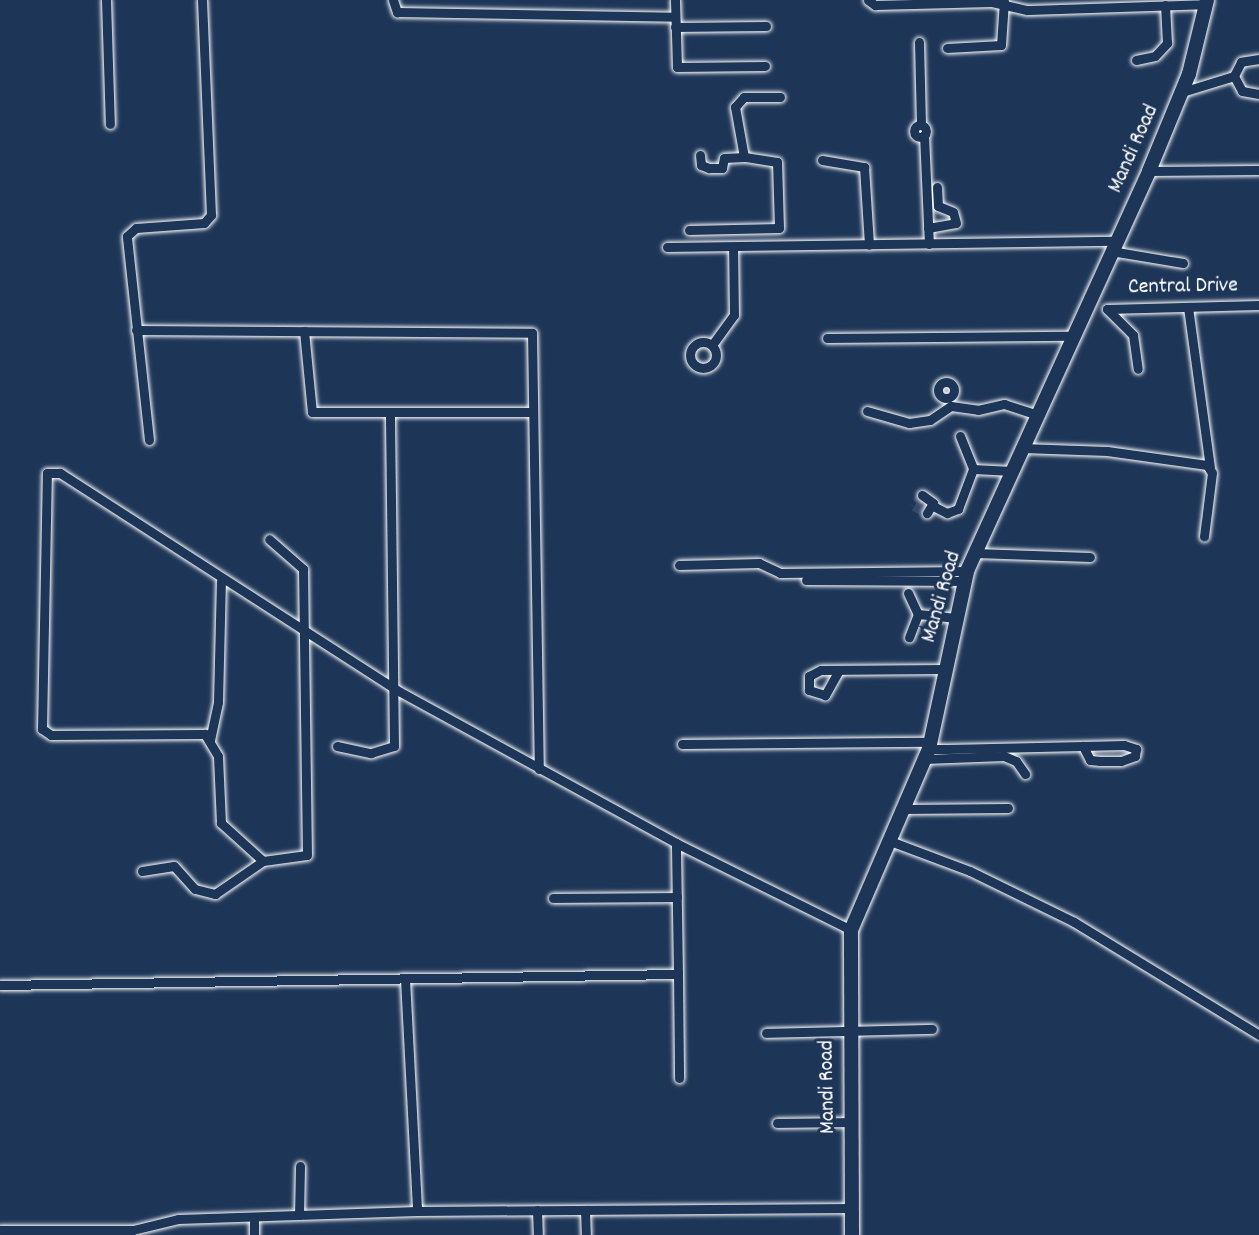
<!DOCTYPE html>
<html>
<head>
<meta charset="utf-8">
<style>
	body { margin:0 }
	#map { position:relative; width:1259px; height:1235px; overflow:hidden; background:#1d3557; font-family:Dekko,sans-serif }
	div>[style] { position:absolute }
	.street-tunnel>* { height:9px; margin-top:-4.5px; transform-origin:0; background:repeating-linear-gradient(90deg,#344968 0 9px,transparent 0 13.5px) }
	.roads { filter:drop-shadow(0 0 2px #fff) drop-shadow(0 0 2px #fff) }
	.street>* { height:9px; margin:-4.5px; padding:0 4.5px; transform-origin:4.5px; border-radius:4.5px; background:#1d3557 }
	.street>.ring { margin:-4.5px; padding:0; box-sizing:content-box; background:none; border:9px solid #1d3557; border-radius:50% }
	.secondary>* { height:14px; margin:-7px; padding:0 7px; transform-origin:7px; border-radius:7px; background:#1d3557 }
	span { translate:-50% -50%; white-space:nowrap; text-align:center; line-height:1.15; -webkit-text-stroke:6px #1d3557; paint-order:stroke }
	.street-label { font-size:22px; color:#fff }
</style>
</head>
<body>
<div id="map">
	<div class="street-tunnel">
		<div style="left:922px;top:495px;width:14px;rotate:126deg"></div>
		<div style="left:914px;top:506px;width:15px;rotate:28deg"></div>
	</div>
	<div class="roads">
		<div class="street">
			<div style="left:106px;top:0;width:124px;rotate:88.2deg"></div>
			<div style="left:393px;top:0;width:13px;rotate:72deg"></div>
			<div style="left:397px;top:12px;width:278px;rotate:1deg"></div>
			<div style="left:675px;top:0;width:67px;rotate:88.3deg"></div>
			<div style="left:677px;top:67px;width:88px;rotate:-0.7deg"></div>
			<div style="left:868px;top:0;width:9px;rotate:36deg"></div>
			<div style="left:875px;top:5px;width:117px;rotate:-1.5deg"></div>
			<div style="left:992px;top:2px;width:36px;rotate:13deg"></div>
			<div style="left:1027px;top:10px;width:179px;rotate:-1.9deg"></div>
			<div style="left:675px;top:27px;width:91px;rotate:-0.6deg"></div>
			<div style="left:919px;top:42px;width:83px;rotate:88.6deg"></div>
			<div style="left:947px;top:48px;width:54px;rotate:-3.2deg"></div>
			<div style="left:1001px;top:45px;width:44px;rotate:-86.1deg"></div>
			<div style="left:1259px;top:59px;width:18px;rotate:171deg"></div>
			<div style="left:1241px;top:62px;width:16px;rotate:117deg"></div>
			<div style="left:1234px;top:76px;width:17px;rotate:62deg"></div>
			<div style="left:1242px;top:91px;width:17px;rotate:10deg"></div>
			<div style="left:1136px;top:60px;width:19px;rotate:-12deg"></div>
			<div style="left:1155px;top:56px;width:18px;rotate:-47deg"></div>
			<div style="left:1167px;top:43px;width:38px;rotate:-93deg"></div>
			<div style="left:1182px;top:92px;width:54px;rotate:-17.1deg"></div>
			<div class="ring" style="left:914px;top:125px;width:3px;height:3px"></div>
			<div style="left:924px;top:135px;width:109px;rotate:87.4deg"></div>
			<div style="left:700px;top:155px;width:10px;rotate:84deg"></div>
			<div style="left:701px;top:165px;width:9px;rotate:21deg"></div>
			<div style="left:709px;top:168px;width:13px"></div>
			<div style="left:722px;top:168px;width:10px;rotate:-79deg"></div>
			<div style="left:724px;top:158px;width:20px;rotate:-3deg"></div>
			<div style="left:822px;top:160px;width:43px;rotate:9.5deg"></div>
			<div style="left:864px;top:167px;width:78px;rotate:86.3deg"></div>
			<div style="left:1149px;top:171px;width:110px;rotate:-0.5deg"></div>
			<div style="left:928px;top:228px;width:28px;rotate:-10deg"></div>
			<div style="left:956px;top:223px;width:11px;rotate:-105deg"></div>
			<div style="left:953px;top:212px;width:16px;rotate:-158deg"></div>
			<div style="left:938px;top:206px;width:19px;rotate:-93deg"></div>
			<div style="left:689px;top:230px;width:90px;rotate:-1.3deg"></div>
			<div style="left:779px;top:228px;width:66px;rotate:-91.7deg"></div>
			<div style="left:777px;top:162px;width:33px;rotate:-171deg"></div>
			<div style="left:744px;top:157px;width:51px;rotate:-100.2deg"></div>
			<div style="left:735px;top:107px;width:13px;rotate:-48deg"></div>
			<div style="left:744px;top:97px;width:36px"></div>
			<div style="left:667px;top:247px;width:449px;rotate:-0.8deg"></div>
			<div style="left:1111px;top:251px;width:73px;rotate:9.5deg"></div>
			<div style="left:1188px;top:307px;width:162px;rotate:82.2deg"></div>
			<div style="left:1107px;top:309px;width:152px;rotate:-1.5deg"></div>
			<div style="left:1107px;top:309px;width:37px;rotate:45deg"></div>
			<div style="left:1133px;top:335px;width:34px;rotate:82deg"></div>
			<div style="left:136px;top:330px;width:396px;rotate:0.4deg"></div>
			<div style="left:532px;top:333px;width:436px;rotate:89.1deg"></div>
			<div style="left:304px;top:331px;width:81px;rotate:84.4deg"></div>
			<div style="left:312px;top:412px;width:221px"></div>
			<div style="left:827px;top:338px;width:245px;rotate:-0.5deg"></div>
			<div class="ring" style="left:690px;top:342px;width:17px;height:17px"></div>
			<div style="left:712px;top:345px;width:37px;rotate:-54deg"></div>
			<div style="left:734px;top:315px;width:68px;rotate:-90.8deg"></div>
			<div class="ring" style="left:938px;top:382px;width:7px;height:7px"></div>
			<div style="left:867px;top:411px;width:44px;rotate:15.9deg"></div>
			<div style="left:909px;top:423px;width:21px;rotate:-8deg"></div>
			<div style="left:930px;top:420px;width:25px;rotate:-34deg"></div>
			<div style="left:951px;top:406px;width:27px;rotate:8deg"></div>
			<div style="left:978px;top:410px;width:27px;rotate:-13deg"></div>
			<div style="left:1004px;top:404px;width:36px;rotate:18deg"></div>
			<div style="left:960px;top:436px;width:35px;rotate:68deg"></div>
			<div style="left:149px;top:440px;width:205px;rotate:-96.2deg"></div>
			<div style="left:127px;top:236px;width:12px;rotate:-42deg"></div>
			<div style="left:136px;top:228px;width:68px;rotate:-4.2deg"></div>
			<div style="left:204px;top:223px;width:11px;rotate:-49deg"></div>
			<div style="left:211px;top:215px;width:215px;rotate:-92.4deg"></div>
			<div style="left:1022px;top:448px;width:85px;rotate:2deg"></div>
			<div style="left:1107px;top:451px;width:101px;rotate:8deg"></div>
			<div style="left:1207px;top:465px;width:9px;rotate:58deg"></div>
			<div style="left:1212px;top:473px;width:64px;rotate:97.2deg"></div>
			<div style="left:922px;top:495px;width:14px;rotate:36deg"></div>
			<div style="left:933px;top:503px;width:12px;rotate:121deg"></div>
			<div style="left:933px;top:506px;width:16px;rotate:27deg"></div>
			<div style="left:947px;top:513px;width:12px;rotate:-20deg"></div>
			<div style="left:958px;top:509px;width:43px;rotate:-69.4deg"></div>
			<div style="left:973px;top:469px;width:39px;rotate:3deg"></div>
			<div style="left:975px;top:553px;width:115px;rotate:2deg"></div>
			<div style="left:679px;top:565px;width:80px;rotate:-1.4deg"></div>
			<div style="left:759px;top:563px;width:23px;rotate:25deg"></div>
			<div style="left:780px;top:573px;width:187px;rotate:-0.6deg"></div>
			<div style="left:806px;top:580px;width:159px;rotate:0.4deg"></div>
			<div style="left:908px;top:593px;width:23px;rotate:65deg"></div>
			<div style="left:918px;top:614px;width:25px;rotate:111deg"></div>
			<div style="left:918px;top:614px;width:38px;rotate:6deg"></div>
			<div style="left:839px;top:670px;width:29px;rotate:119deg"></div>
			<div style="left:825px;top:695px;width:17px;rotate:-163deg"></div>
			<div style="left:809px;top:690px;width:14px;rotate:-90deg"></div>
			<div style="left:809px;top:676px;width:13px;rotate:-27deg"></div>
			<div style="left:821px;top:670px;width:123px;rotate:-0.5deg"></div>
			<div style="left:210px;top:740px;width:39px;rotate:-78deg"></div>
			<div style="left:218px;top:702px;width:121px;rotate:-88.6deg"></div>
			<div style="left:682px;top:744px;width:249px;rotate:-0.5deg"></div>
			<div style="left:337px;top:746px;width:35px;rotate:12deg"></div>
			<div style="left:371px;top:753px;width:24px;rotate:-17deg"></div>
			<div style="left:394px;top:746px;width:331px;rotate:-90.7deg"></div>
			<div style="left:929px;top:749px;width:18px"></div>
			<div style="left:947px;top:749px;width:136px;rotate:-1.3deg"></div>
			<div style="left:1083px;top:746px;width:41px;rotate:-1.4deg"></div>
			<div style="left:1124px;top:745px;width:13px;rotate:18deg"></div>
			<div style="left:1136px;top:749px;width:7px;rotate:98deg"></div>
			<div style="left:1135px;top:756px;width:15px;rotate:160deg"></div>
			<div style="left:1121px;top:761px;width:21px;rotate:180deg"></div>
			<div style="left:1100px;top:761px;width:10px;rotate:-174deg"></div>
			<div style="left:1090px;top:760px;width:16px;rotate:-117deg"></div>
			<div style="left:925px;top:759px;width:79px;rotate:-2.2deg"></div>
			<div style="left:1004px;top:756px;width:13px;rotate:23deg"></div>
			<div style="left:1016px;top:761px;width:16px;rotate:55deg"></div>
			<div style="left:904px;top:809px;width:104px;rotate:-0.6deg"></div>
			<div style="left:890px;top:841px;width:85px;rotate:20.6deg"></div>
			<div style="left:970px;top:871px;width:116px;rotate:26.1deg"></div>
			<div style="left:1074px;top:922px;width:217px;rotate:31.4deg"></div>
			<div style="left:263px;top:861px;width:57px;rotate:-137.9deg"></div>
			<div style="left:221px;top:823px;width:67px;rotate:-92.6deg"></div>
			<div style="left:218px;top:756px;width:26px;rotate:-121deg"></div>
			<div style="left:205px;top:734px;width:154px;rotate:179.6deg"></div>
			<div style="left:51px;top:735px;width:11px;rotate:-146deg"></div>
			<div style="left:42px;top:729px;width:256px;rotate:-88.9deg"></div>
			<div style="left:47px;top:473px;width:13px"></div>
			<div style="left:60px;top:473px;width:399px;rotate:32.8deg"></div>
			<div style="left:395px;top:689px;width:320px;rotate:28.7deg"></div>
			<div style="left:676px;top:843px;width:195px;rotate:26.4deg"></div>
			<div style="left:142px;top:871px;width:32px;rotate:-9deg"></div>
			<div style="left:174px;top:866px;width:31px;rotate:48deg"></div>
			<div style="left:195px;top:889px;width:21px;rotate:14deg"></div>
			<div style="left:215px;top:894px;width:58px;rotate:-34.5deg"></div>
			<div style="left:263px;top:861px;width:44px;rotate:-7.8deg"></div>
			<div style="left:307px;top:855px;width:286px;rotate:-90.8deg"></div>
			<div style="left:303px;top:569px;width:45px;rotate:-138.6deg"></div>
			<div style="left:553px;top:898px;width:124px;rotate:-0.5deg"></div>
			<div style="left:678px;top:974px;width:104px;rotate:89.4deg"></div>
			<div style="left:405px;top:979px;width:232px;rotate:87deg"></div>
			<div style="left:0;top:985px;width:678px;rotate:-0.93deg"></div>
			<div style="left:678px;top:974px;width:131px;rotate:-90.9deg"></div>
			<div style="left:766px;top:1033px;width:166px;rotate:-1.4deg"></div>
			<div style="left:777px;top:1123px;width:73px;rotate:-0.8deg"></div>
			<div style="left:537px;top:1210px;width:25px;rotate:88deg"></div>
			<div style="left:585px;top:1210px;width:25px;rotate:88deg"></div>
			<div style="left:299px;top:1215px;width:49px;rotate:-88.8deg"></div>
			<div style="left:0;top:1230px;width:133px"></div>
			<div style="left:133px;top:1230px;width:46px;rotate:-13.7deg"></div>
			<div style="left:178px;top:1219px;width:239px;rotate:-1.9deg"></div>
			<div style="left:417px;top:1211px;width:434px;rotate:-0.4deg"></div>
			<div style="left:254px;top:1235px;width:16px;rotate:-90deg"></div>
		</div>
		<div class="secondary">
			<div style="left:852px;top:1235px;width:305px;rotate:-90.2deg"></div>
			<div style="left:851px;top:930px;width:197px;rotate:-66.7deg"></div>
			<div style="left:929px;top:749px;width:182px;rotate:-77.9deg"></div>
			<div style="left:967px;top:571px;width:439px;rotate:-65.5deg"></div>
			<div style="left:1149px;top:171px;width:105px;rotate:-67.6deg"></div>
			<div style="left:1189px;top:74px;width:76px;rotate:-76.3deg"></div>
		</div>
	</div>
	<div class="street-label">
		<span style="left:1134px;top:149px;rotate:-66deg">Mandi Road</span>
		<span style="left:1183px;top:287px;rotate:-1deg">Central Drive</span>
		<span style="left:942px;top:597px;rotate:-74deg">Mandi Road</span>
		<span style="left:828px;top:1087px;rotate:-91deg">Mandi Road</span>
	</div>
</div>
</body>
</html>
